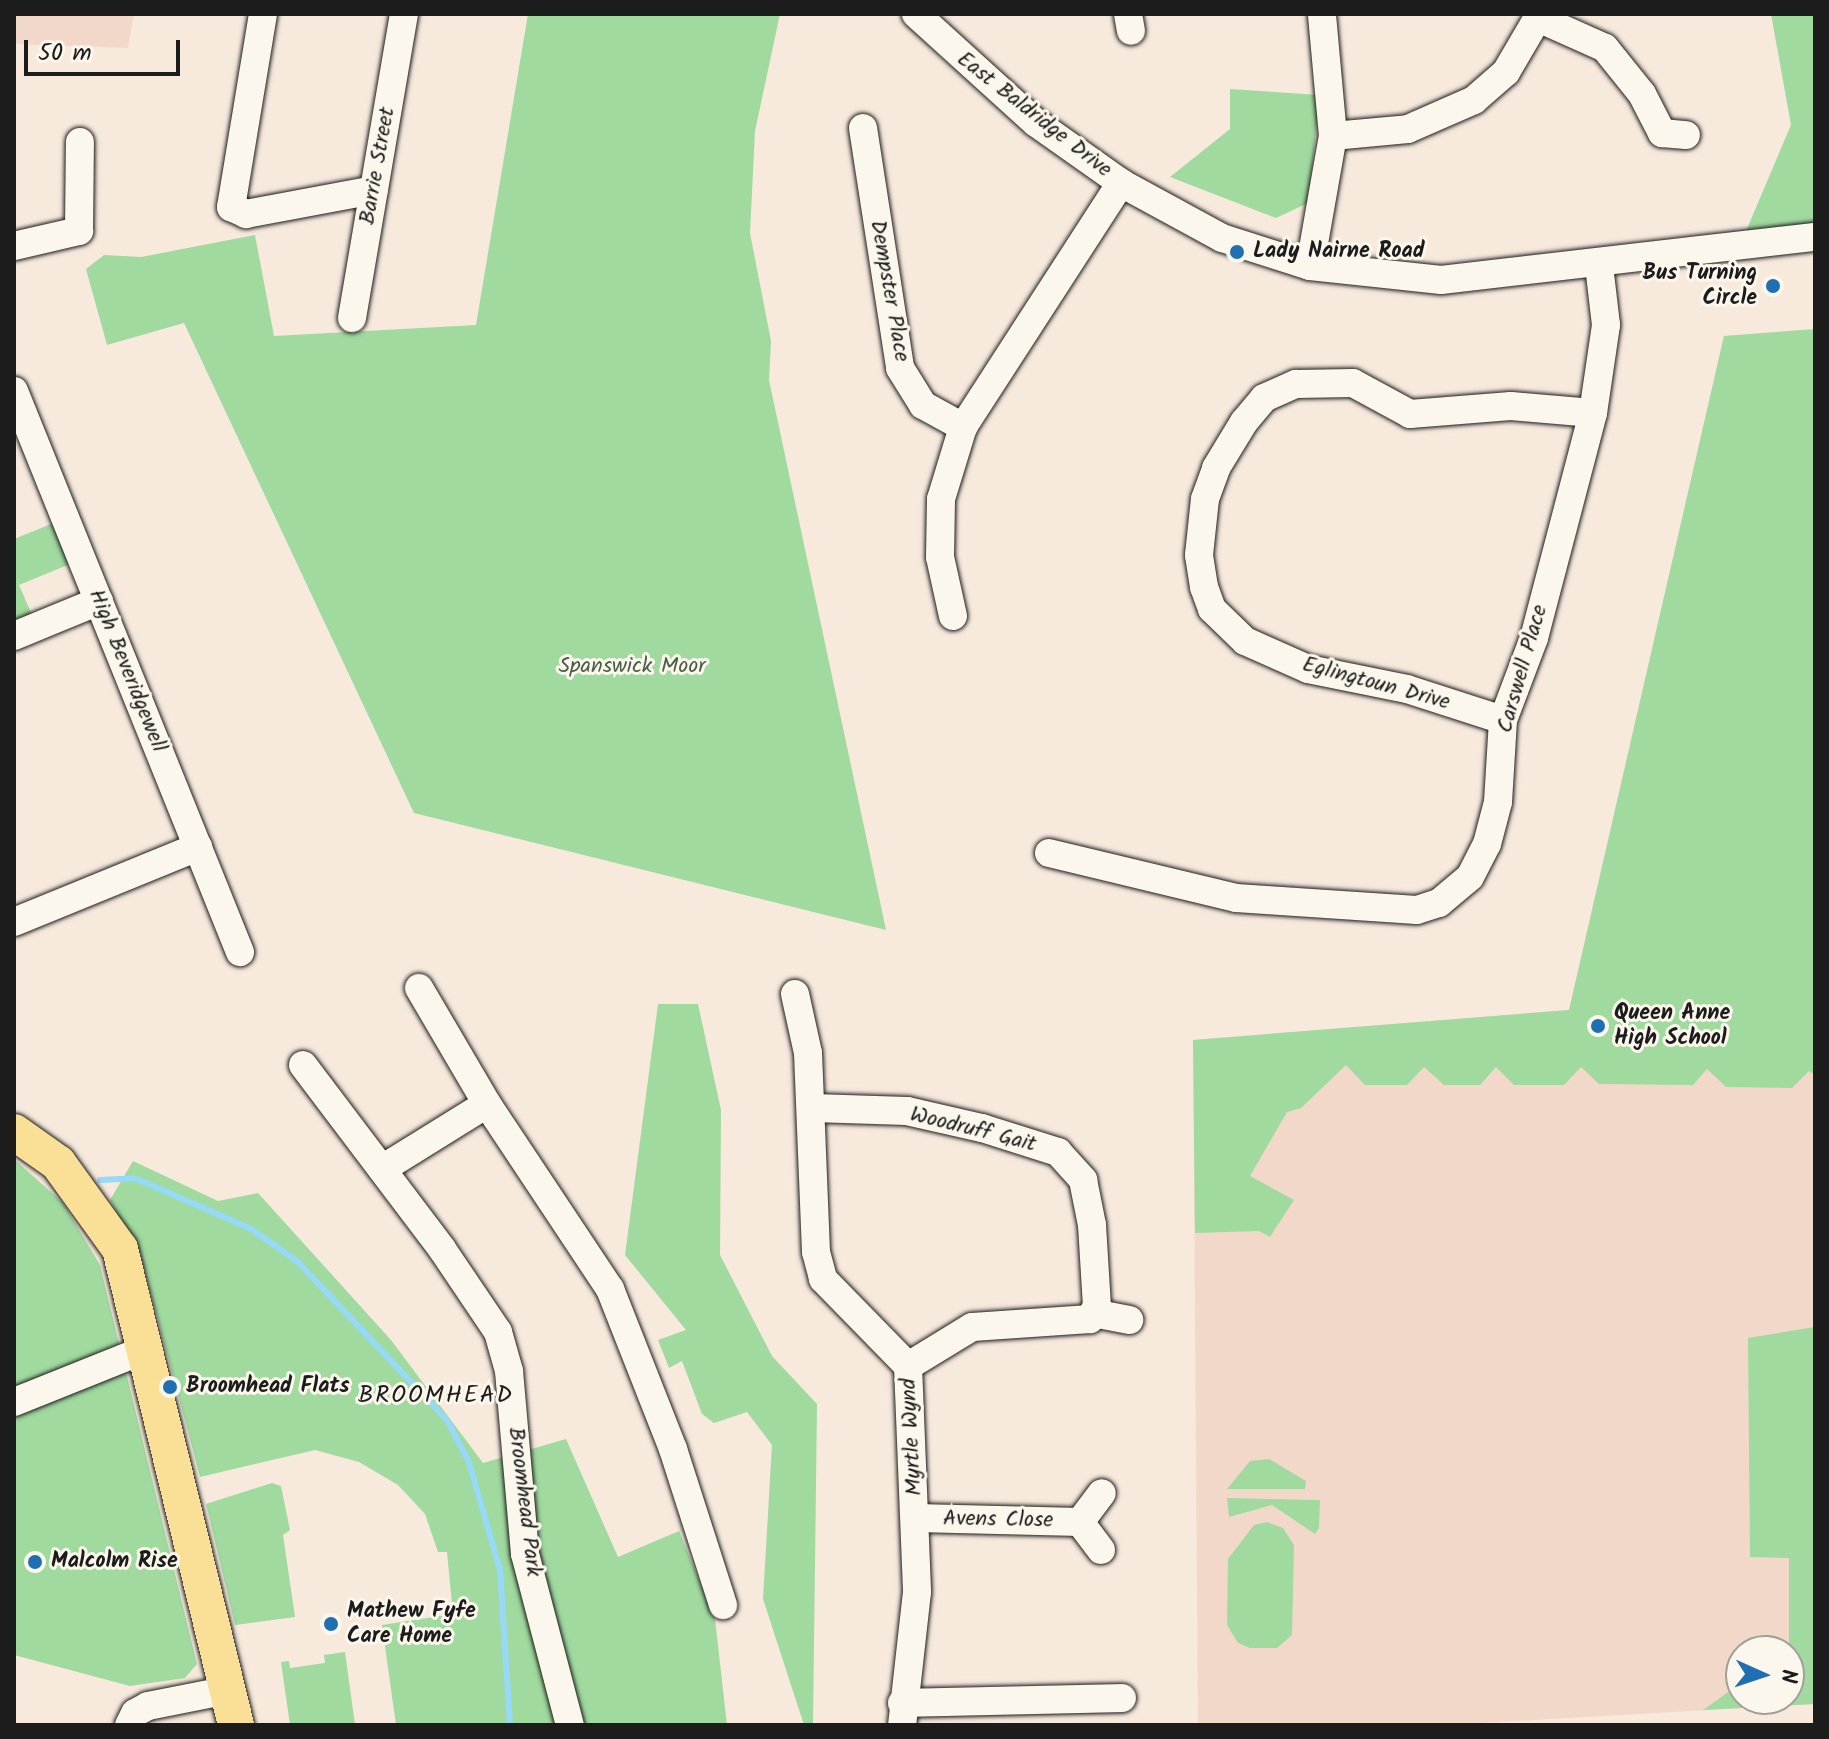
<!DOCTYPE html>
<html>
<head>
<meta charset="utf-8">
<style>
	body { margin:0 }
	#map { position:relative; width:1829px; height:1739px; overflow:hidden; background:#f7e9dc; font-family:Kalam,sans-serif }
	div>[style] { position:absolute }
	.built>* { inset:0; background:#f2d8c8 }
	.green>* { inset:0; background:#a0da9f }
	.stream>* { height:6px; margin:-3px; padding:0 3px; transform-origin:3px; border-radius:3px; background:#96d9f8 }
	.roads { filter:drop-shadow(0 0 2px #1c1c1c) drop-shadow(0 0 2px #1c1c1c) }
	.minor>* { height:28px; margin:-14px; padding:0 14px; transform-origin:14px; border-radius:14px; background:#fbf7ec }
	.major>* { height:36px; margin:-18px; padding:0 18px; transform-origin:18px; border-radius:18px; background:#fadf96 }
	.dots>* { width:22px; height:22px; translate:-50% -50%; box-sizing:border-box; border:4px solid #fbf7ec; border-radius:50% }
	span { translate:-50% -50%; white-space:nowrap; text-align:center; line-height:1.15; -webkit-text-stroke:6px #fbf7ec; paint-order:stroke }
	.street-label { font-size:22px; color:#1c1c1c }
	.poi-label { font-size:22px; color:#1c1c1c; font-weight:700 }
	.left { translate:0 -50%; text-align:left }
	.right { translate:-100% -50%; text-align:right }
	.park-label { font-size:22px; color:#4a5e4a }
	.neighbourhood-label { font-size:24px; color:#1c1c1c; letter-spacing:2px }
	.frame { position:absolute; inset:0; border:16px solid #1c1c1c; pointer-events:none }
	.north { position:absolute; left:1725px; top:1635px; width:80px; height:80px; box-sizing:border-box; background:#fbf7ec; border:2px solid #a29f99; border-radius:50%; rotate:93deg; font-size:22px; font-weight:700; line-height:32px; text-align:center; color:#1c1c1c }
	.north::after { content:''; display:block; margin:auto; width:28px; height:36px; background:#1f6fb2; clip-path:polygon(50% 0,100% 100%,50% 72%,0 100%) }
	.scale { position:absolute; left:24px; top:40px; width:156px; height:36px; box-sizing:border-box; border:4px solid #1c1c1c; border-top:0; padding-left:10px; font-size:24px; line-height:28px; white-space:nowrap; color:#1c1c1c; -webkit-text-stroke:6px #fbf7ec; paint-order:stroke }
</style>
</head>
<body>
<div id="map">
	<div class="built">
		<div style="clip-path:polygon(14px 14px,134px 14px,128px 48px,14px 44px)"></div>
		<div style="clip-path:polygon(evenodd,1815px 330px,1815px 1704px,1443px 1725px,1198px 1725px,1193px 1040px,1569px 1010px,1724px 336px,1815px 330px,1741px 1651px,1789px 1651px,1789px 1699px,1741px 1699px,1741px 1651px)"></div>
	</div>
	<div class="green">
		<div style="clip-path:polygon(528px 14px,780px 14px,755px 131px,750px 233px,771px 341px,769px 380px,886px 930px,414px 813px,184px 323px,107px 345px,86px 269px,104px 255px,141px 257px,255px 235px,274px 336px,476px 325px)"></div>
		<div style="clip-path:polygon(1771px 14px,1815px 14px,1815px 225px,1746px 231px,1791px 125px)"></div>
		<div style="clip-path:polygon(1230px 89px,1320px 95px,1308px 203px,1276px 218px,1170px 177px,1230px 129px)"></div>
		<div style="clip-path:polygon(1815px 329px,1815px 1075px,1809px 1071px,1792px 1088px,1726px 1087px,1707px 1069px,1693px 1085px,1599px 1084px,1581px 1067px,1564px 1085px,1514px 1085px,1496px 1067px,1480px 1085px,1444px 1085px,1424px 1067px,1407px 1085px,1365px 1085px,1346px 1065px,1301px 1108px,1287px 1112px,1250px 1176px,1294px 1200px,1270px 1237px,1259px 1231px,1195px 1233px,1193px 1040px,1569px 1010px,1724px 336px)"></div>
		<div style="clip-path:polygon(66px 518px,82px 559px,19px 585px,35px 622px,14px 631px,14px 539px)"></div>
		<div style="clip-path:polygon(658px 1004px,698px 1004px,721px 1110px,720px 1255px,772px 1356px,817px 1404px,813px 1725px,804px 1725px,763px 1599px,772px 1445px,747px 1412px,714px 1423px,702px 1414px,682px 1361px,669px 1368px,658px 1340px,686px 1330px,625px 1255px)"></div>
		<div style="clip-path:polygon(14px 1159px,63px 1203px,100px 1265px,197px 1664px,185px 1678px,130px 1686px,14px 1655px)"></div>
		<div style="clip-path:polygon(133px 1161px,218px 1201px,258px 1193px,391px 1340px,483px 1463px,566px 1439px,618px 1557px,679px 1531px,715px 1619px,727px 1725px,396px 1725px,382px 1625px,453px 1614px,447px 1552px,438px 1552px,425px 1514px,398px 1485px,359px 1462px,315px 1450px,200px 1477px,141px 1256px,110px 1200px)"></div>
		<div style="clip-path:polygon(1815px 1327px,1815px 1704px,1703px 1710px,1734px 1688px,1741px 1687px,1741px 1699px,1789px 1699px,1789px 1558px,1750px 1557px,1748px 1338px)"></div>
		<div style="clip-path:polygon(1269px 1459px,1306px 1481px,1305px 1489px,1227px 1489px,1250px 1461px)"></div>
		<div style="clip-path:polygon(272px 1483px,281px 1486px,290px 1530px,283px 1535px,295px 1617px,235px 1625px,206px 1504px)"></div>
		<div style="clip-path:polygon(1227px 1498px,1320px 1500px,1319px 1528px,1315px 1534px,1272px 1505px,1229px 1517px)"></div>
		<div style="clip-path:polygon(1267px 1522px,1283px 1528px,1294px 1545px,1292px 1635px,1277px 1648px,1250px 1648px,1238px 1643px,1227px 1625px,1228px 1559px,1254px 1525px)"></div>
		<div style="clip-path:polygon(345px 1652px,355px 1725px,290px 1725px,281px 1662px,289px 1661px,290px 1668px,325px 1663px,324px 1655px)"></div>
	</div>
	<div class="stream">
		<div style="left:100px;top:1180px;width:35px;rotate:-3deg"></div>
		<div style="left:135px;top:1178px;width:127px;rotate:23.7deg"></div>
		<div style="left:251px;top:1229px;width:56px;rotate:34.8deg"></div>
		<div style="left:297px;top:1261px;width:219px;rotate:46.7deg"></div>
		<div style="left:447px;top:1420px;width:47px;rotate:62.4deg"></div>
		<div style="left:469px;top:1462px;width:112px;rotate:74deg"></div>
		<div style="left:500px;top:1570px;width:155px;rotate:86.3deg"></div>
	</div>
	<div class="roads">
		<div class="minor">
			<div style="left:263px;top:14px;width:196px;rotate:99.4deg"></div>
			<div style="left:231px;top:207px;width:17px;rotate:25deg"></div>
			<div style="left:246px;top:214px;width:130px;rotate:-10.6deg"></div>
			<div style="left:916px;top:14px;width:161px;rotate:42.2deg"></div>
			<div style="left:1035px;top:122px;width:105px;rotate:35.3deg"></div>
			<div style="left:1121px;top:183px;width:115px;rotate:28.6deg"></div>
			<div style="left:1222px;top:238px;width:92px;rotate:17.7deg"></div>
			<div style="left:1310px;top:266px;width:132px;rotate:6.1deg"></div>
			<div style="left:1441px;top:280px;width:376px;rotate:-6.6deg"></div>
			<div style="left:1128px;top:14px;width:17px;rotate:80deg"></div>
			<div style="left:1538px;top:18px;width:73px;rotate:24.1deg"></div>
			<div style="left:1605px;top:48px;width:59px;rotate:51.2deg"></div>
			<div style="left:1642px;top:94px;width:44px;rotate:62.9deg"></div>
			<div style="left:1662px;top:133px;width:24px;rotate:5deg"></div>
			<div style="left:863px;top:128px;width:243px;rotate:81.2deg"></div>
			<div style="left:900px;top:368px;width:44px;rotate:58.1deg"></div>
			<div style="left:923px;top:405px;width:46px;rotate:28.8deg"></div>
			<div style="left:1333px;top:136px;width:75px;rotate:-5.3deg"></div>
			<div style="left:1408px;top:129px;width:72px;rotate:-23.7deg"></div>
			<div style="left:1474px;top:100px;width:43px;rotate:-41.2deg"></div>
			<div style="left:1506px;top:72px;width:67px;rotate:-59.6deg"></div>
			<div style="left:14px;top:246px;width:67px;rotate:-13deg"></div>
			<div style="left:79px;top:231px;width:89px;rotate:-89.4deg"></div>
			<div style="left:1310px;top:266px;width:132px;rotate:-80deg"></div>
			<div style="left:1333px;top:136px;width:122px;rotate:-95.2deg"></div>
			<div style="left:352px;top:318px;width:308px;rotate:-80.3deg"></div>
			<div style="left:14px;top:391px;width:605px;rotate:68.06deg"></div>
			<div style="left:953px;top:616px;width:60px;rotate:-102.4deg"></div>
			<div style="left:940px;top:557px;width:58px;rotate:-89deg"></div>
			<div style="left:941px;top:499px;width:75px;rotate:-73deg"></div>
			<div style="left:963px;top:427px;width:291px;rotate:-57.1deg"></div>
			<div style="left:14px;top:636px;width:92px;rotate:-22.4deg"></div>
			<div style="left:1503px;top:720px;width:101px;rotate:-162.1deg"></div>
			<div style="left:1407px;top:689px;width:101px;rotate:-168.6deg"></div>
			<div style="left:1308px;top:669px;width:69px;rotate:-156deg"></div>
			<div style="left:1245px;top:641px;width:46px;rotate:-135.9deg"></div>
			<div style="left:1212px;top:609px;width:23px;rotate:-110deg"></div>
			<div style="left:1204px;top:587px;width:32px;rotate:-99deg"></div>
			<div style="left:1199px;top:555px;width:56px;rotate:-83.9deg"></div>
			<div style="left:1205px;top:499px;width:33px;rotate:-70deg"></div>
			<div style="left:1216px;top:468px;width:54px;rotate:-58.7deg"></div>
			<div style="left:1244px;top:422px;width:31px;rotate:-50deg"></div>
			<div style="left:1264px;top:398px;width:35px;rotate:-24deg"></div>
			<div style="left:1296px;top:384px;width:57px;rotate:-1deg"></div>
			<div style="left:1353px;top:383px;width:65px;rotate:28.5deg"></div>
			<div style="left:1410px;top:414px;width:101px;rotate:-4.5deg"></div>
			<div style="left:1511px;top:406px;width:82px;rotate:4.9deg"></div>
			<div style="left:1049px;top:853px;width:192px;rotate:13.5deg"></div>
			<div style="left:1236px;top:898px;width:181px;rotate:3.8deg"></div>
			<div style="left:1417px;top:910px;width:23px;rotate:-18deg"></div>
			<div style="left:1439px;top:903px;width:40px;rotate:-40deg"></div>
			<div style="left:1470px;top:877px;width:37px;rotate:-63deg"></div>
			<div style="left:1487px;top:844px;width:43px;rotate:-75.3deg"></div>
			<div style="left:1498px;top:802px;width:82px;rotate:-86.5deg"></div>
			<div style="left:1503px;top:720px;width:88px;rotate:-69.3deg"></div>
			<div style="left:1534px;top:638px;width:233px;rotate:-75.3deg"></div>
			<div style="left:1593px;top:413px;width:89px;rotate:-81.6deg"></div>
			<div style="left:1606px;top:325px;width:60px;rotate:-96.7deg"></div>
			<div style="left:14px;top:922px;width:199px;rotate:-22.2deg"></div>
			<div style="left:419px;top:988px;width:134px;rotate:59.6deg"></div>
			<div style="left:487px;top:1104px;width:222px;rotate:56.4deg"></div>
			<div style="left:610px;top:1289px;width:172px;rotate:68.5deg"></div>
			<div style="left:673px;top:1449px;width:164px;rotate:72.2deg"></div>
			<div style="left:795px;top:994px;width:60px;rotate:77.6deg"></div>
			<div style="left:808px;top:1053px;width:199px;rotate:87.7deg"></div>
			<div style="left:816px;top:1252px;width:28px;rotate:75deg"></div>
			<div style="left:823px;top:1279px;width:122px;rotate:45.7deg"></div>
			<div style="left:908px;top:1366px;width:226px;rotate:87.7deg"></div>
			<div style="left:917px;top:1592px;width:134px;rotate:96.4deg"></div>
			<div style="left:303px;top:1065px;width:231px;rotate:52.9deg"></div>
			<div style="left:442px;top:1249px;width:100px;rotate:56deg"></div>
			<div style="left:498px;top:1332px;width:41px;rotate:74.2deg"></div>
			<div style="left:509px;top:1371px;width:184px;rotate:85deg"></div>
			<div style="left:525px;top:1554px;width:177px;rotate:75.3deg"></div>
			<div style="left:813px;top:1108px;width:94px;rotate:1.8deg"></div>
			<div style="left:907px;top:1111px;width:77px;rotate:12.8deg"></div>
			<div style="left:982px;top:1128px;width:80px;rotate:17.5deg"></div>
			<div style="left:1058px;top:1152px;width:38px;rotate:48deg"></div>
			<div style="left:1083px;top:1180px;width:46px;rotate:78.7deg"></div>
			<div style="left:1092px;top:1225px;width:81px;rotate:86.5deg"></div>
			<div style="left:1097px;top:1306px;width:15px;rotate:118deg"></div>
			<div style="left:1090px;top:1319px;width:118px;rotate:176.1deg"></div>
			<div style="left:972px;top:1327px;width:75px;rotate:148.6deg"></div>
			<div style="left:382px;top:1169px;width:123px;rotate:-31.8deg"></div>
			<div style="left:1093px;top:1313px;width:37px;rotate:11deg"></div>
			<div style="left:14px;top:1402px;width:140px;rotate:-21.8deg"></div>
			<div style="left:916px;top:1518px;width:164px;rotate:1.4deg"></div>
			<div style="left:1101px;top:1550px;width:35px;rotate:-127deg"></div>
			<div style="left:1080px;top:1522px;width:36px;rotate:-53deg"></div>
			<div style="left:902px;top:1703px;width:220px;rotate:-1.3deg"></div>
			<div style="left:129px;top:1725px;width:13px;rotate:-63deg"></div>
			<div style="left:135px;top:1713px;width:15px;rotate:-28deg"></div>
			<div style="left:148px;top:1706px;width:83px;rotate:-11.2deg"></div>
		</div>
		<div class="major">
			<div style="left:14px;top:1132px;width:54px;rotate:35.2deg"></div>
			<div style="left:58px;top:1163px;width:106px;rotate:54.2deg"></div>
			<div style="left:120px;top:1249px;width:490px;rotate:76.3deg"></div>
		</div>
	</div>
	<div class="dots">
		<div style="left:1237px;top:252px;background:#1f6fb2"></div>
		<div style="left:1773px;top:286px;background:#1f6fb2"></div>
		<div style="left:1598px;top:1026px;background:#1f6fb2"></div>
		<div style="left:170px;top:1387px;background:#1f6fb2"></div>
		<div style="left:35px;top:1562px;background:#1f6fb2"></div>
		<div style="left:331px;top:1624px;background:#1f6fb2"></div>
	</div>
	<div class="street-label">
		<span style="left:1034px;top:115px;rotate:38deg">East Baldridge Drive</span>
		<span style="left:378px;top:166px;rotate:-80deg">Barrie Street</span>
		<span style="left:889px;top:291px;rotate:80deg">Dempster Place</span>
		<span style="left:1523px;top:669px;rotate:-74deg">Carswell Place</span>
		<span style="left:127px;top:671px;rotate:68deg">High Beveridgewell</span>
		<span style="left:1376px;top:684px;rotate:15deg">Eglingtoun Drive</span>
		<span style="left:973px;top:1130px;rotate:14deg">Woodruff Gait</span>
		<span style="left:912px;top:1437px;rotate:-93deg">Myrtle Wynd</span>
		<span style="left:524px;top:1502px;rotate:83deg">Broomhead Park</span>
		<span style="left:998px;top:1520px;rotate:1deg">Avens Close</span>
	</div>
	<div class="poi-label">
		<span class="left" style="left:1253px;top:252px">Lady Nairne Road</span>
		<span class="right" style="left:1757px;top:286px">Bus Turning<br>Circle</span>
		<span class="left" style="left:1614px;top:1026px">Queen Anne<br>High School</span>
		<span class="left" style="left:186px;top:1387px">Broomhead Flats</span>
		<span class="left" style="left:51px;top:1562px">Malcolm Rise</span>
		<span class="left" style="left:347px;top:1624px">Mathew Fyfe<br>Care Home</span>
	</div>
	<div class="park-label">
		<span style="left:632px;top:667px">Spanswick Moor</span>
	</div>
	<div class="neighbourhood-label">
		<span style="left:436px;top:1396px">BROOMHEAD</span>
	</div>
	<div class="frame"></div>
	<div class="north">N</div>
	<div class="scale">50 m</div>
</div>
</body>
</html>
